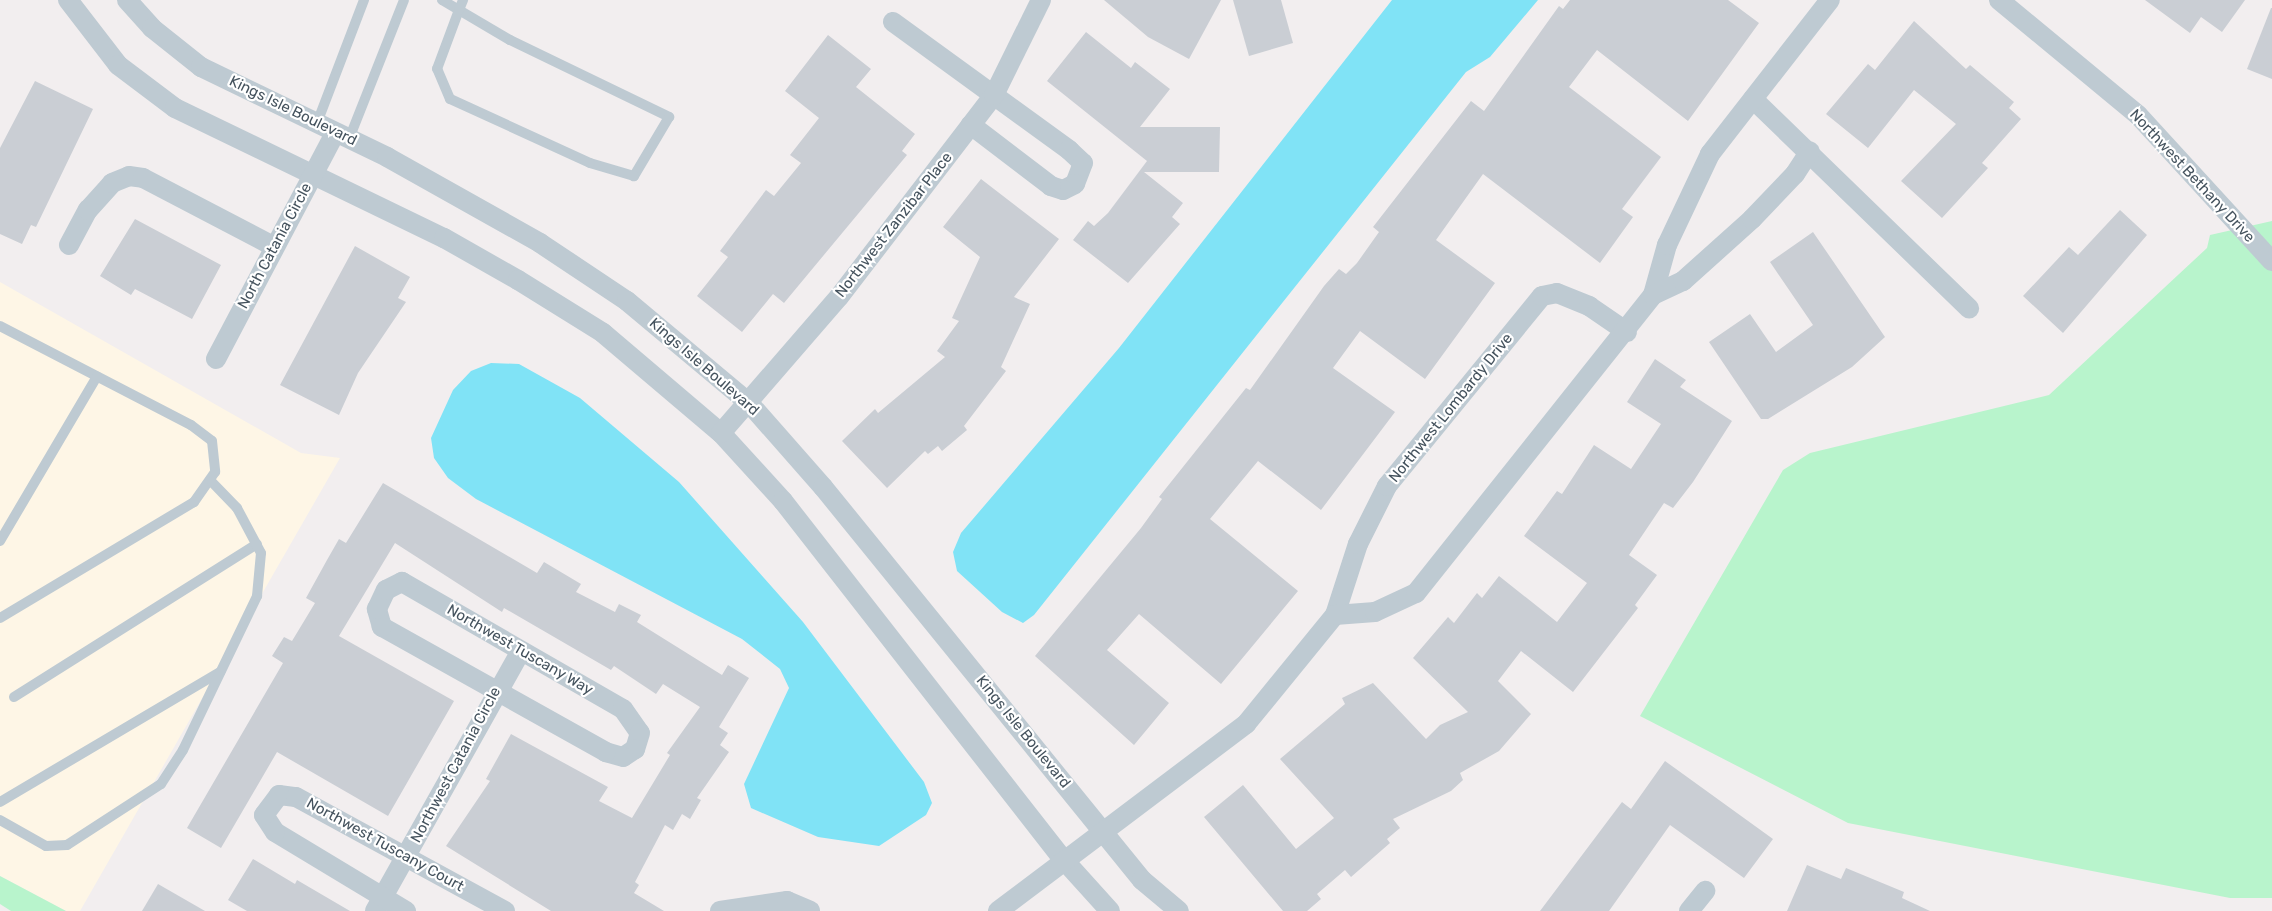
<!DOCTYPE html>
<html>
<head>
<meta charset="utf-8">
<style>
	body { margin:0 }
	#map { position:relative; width:2272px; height:911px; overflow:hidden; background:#f2eeef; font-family:Rubik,sans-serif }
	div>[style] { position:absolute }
	.commercial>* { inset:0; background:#fef6e6 }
	.green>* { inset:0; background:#b8f4cc }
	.water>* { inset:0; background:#80e3f6 }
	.building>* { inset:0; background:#caced4 }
	.service>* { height:10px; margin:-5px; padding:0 5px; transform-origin:5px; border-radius:5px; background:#becad2 }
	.minor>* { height:20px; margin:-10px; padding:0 10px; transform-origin:10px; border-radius:10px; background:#becad2 }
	span { translate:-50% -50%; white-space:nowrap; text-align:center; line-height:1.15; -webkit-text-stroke:4.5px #fff; paint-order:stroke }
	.street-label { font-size:15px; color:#45535e }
</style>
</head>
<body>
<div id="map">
	<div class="commercial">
		<div style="clip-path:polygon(0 282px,301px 453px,340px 458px,80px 911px,66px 911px,0 876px)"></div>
	</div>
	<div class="green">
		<div style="clip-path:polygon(2272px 221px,2272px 898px,2230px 898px,1848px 823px,1640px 716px,1783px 470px,1810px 453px,2049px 395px,2207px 248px,2210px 235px)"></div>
		<div style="clip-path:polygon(0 876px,66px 911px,11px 911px,0 904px)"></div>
	</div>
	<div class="water">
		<div style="clip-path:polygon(1392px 0,1538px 0,1490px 57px,1466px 72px,1034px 615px,1023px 623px,1002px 612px,957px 571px,953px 552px,961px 533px,1119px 348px)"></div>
		<div style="clip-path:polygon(491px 363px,519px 364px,580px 398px,679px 482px,803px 622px,924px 782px,932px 803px,926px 815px,879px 846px,818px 837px,751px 808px,744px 784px,789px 688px,780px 669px,742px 639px,476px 499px,448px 478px,434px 458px,431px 438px,453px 390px,471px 371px)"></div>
	</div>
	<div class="building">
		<div style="clip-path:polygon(1104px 0,1221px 0,1189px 59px,1148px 37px)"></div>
		<div style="clip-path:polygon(1233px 0,1281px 0,1293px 43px,1249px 56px)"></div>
		<div style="clip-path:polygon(1570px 0,1728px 0,1759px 23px,1688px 121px,1597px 50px,1569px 87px,1661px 157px,1622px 209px,1633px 217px,1600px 263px,1483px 174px,1436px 240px,1495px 283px,1425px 379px,1360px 331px,1333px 368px,1395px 412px,1321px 510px,1258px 461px,1210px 519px,1298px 591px,1221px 684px,1139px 614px,1107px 650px,1169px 703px,1134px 745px,1035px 656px,1141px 528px,1162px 499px,1159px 497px,1246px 388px,1250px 390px,1324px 286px,1339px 269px,1346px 274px,1357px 263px,1379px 232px,1373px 227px,1471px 101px,1484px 111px,1559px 6px,1563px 9px)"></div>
		<div style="clip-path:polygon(2145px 0,2245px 0,2222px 32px,2201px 17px,2190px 33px)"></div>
		<div style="clip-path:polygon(2271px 8px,2272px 8px,2272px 79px,2247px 69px)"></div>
		<div style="clip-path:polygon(1914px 21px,1966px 69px,1970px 65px,2014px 102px,2009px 108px,2021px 119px,1982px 163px,1988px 168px,1942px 218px,1901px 181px,1956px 124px,1914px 90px,1868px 148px,1826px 114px,1868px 64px,1875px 70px)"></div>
		<div style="clip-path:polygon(1086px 32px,1131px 68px,1135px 62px,1170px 89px,1140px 127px,1220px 127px,1219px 172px,1144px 172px,1183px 203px,1172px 217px,1180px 224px,1128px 283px,1073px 240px,1088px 221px,1094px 226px,1108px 213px,1147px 161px,1047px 81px)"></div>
		<div style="clip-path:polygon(828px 35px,871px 69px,856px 87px,915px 134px,902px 151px,907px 155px,784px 303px,773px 294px,742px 332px,697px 296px,728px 257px,720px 251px,766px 190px,774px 196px,801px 163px,790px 155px,819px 118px,785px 91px)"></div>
		<div style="clip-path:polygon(35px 81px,93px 109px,36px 227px,31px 225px,22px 244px,0 234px,0 148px)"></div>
		<div style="clip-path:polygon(981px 179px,1059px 239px,1014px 297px,1030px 304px,1001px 367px,1006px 371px,964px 426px,967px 430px,942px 451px,938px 446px,928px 454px,925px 451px,887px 488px,842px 441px,875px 409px,878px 413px,945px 357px,937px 351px,959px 321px,952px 318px,980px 257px,943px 227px)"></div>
		<div style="clip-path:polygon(2120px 210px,2147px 235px,2063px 333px,2023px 296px,2069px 247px,2078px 255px)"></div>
		<div style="clip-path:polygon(135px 219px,221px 265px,192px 319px,135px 289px,131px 295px,100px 276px)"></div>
		<div style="clip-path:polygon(1813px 232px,1885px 337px,1852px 367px,1768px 419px,1761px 419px,1709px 342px,1750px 314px,1776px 352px,1813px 325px,1770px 262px)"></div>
		<div style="clip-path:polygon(355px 246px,410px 277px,398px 298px,406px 302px,358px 373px,339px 415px,280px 385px)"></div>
		<div style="clip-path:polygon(1655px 359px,1686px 380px,1680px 387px,1732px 421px,1693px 482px,1673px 508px,1664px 503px,1629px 555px,1657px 575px,1635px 605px,1638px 608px,1573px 692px,1521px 651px,1498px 681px,1531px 714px,1499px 751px,1460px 773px,1463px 780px,1451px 791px,1393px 819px,1400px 828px,1387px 839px,1390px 843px,1351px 877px,1345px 870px,1317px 894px,1321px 899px,1307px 911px,1283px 911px,1204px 817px,1243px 785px,1296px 849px,1334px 818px,1280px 759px,1345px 704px,1342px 698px,1373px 683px,1426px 739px,1440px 725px,1468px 712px,1413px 658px,1448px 617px,1454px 623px,1477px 593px,1482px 598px,1499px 576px,1557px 622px,1587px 583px,1524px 536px,1557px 491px,1562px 494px,1594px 445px,1631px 469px,1661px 424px,1627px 402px)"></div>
		<div style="clip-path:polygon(383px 483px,537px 573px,544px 562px,581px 584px,576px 592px,615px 612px,619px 604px,641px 615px,637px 622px,722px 675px,728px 665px,749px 678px,719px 727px,728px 733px,720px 745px,729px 752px,697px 798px,701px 800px,690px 819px,682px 814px,673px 830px,665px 825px,635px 882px,639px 885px,634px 893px,664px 911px,551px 911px,446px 846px,490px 781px,486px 779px,511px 734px,608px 787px,599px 801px,632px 818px,670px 755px,667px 753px,700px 707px,663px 684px,656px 694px,614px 666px,611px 670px,504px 608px,502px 612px,395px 543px,339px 636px,454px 701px,388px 816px,277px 752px,221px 848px,187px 828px,283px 663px,272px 656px,284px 637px,292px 641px,315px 603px,306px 598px,327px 560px,339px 539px,346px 543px)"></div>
		<div style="clip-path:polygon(1665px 761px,1773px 839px,1744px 878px,1670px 825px,1609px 911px,1540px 911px,1622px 802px,1631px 809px)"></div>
		<div style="clip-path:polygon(253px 859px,295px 884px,297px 880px,350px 911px,247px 911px,228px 900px)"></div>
		<div style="clip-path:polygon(1807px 865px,1841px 879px,1846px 868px,1904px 892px,1902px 898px,1930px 911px,1787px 911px)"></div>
		<div style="clip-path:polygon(158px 884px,205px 911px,142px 911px)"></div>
	</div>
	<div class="service">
		<div style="left:442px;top:0;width:79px;rotate:30.5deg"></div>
		<div style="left:510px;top:40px;width:177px;rotate:25.8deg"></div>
		<div style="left:669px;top:117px;width:69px;rotate:120.7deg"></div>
		<div style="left:634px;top:176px;width:46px;rotate:-163.5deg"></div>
		<div style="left:590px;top:163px;width:154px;rotate:-155.4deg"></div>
		<div style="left:450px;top:99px;width:33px;rotate:-113deg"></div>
		<div style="left:437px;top:69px;width:63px;rotate:-69.6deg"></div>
		<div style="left:459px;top:10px;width:11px;rotate:-68deg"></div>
		<div style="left:317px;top:123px;width:132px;rotate:-69.1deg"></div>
		<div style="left:349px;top:139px;width:149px;rotate:-68.4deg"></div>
		<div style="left:0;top:326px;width:215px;rotate:27.4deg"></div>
		<div style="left:191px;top:425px;width:26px;rotate:37deg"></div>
		<div style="left:212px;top:441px;width:31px;rotate:84deg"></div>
		<div style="left:215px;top:472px;width:37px;rotate:125deg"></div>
		<div style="left:194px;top:502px;width:226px;rotate:149.1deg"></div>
		<div style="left:0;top:541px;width:191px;rotate:-59.5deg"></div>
		<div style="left:14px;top:697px;width:287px;rotate:-32.2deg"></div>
		<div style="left:0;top:802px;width:256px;rotate:-30.6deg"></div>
		<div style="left:0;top:820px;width:53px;rotate:29.5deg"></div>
		<div style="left:46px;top:846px;width:21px;rotate:-3deg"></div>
		<div style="left:67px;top:845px;width:112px;rotate:-33deg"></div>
		<div style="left:161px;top:784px;width:40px;rotate:-57.1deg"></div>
		<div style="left:183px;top:750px;width:171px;rotate:-64.3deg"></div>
		<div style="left:257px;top:596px;width:43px;rotate:-84.7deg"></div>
		<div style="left:261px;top:553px;width:51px;rotate:-118.1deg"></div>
		<div style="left:237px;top:508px;width:36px;rotate:-134deg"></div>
	</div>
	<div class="minor">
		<div style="left:68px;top:0;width:82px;rotate:52.4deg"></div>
		<div style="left:118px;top:65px;width:71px;rotate:37deg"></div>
		<div style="left:175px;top:108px;width:299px;rotate:25.8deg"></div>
		<div style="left:444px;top:238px;width:85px;rotate:29.6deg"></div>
		<div style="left:518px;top:280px;width:100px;rotate:31.9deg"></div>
		<div style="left:603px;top:333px;width:155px;rotate:40.3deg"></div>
		<div style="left:721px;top:433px;width:92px;rotate:47.6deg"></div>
		<div style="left:783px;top:501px;width:454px;rotate:52deg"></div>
		<div style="left:1063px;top:859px;width:70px;rotate:47.9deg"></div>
		<div style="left:127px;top:0;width:38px;rotate:48deg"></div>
		<div style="left:152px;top:28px;width:63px;rotate:38.5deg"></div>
		<div style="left:201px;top:67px;width:207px;rotate:25.8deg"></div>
		<div style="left:387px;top:157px;width:176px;rotate:29.3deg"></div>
		<div style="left:540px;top:243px;width:105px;rotate:33.7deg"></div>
		<div style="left:627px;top:301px;width:159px;rotate:39.9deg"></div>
		<div style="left:749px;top:403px;width:112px;rotate:48.6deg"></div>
		<div style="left:823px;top:487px;width:506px;rotate:50.93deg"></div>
		<div style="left:1142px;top:880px;width:48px;rotate:40deg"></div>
		<div style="left:1999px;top:0;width:180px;rotate:39.6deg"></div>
		<div style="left:2138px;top:115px;width:198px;rotate:47.5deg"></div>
		<div style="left:893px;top:22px;width:218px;rotate:36deg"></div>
		<div style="left:1069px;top:150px;width:19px;rotate:43deg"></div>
		<div style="left:1083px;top:163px;width:22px;rotate:111deg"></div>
		<div style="left:1075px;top:184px;width:13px;rotate:153deg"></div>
		<div style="left:1063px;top:190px;width:13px;rotate:-162deg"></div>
		<div style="left:1051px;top:186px;width:101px;rotate:-142.7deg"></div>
		<div style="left:1753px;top:99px;width:301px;rotate:44.1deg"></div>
		<div style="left:69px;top:245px;width:40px;rotate:-62deg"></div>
		<div style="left:88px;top:210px;width:36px;rotate:-48deg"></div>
		<div style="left:112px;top:183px;width:18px;rotate:-22deg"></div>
		<div style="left:129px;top:176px;width:14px;rotate:8deg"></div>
		<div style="left:143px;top:178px;width:147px;rotate:27.6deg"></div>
		<div style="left:1653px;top:295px;width:52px;rotate:-74.4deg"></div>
		<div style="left:1667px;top:245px;width:101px;rotate:-64.7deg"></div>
		<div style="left:1710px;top:154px;width:195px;rotate:-52.1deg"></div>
		<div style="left:216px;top:359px;width:255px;rotate:-62.2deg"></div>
		<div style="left:721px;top:433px;width:180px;rotate:-49.1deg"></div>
		<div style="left:839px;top:297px;width:255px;rotate:-52.5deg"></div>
		<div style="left:994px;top:95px;width:106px;rotate:-63.7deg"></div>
		<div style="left:402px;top:582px;width:255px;rotate:29.9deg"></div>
		<div style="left:623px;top:709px;width:29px;rotate:55deg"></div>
		<div style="left:640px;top:733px;width:17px;rotate:107deg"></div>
		<div style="left:635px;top:749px;width:14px;rotate:146deg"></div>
		<div style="left:623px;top:757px;width:18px;rotate:-164deg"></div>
		<div style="left:606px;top:752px;width:257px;rotate:-150.8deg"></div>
		<div style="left:382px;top:627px;width:19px;rotate:-106deg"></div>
		<div style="left:377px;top:609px;width:21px;rotate:-65deg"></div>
		<div style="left:386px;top:590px;width:18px;rotate:-27deg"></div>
		<div style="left:1335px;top:615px;width:75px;rotate:-72.1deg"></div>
		<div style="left:1358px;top:544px;width:65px;rotate:-63.4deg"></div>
		<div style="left:1387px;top:486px;width:245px;rotate:-50.8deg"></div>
		<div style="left:1542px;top:296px;width:15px;rotate:-11deg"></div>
		<div style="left:1557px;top:293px;width:35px;rotate:22deg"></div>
		<div style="left:1589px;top:306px;width:46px;rotate:34.4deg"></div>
		<div style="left:375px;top:911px;width:298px;rotate:-60.7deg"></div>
		<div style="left:406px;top:911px;width:153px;rotate:-148.9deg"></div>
		<div style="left:275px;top:832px;width:20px;rotate:-123deg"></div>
		<div style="left:264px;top:815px;width:25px;rotate:-53deg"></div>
		<div style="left:279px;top:795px;width:17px;rotate:7deg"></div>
		<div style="left:296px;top:797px;width:238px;rotate:28.6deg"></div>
		<div style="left:720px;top:911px;width:68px;rotate:-8.5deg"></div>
		<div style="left:787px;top:901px;width:25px;rotate:23deg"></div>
		<div style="left:998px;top:911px;width:311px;rotate:-37deg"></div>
		<div style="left:1246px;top:724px;width:141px;rotate:-50.8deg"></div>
		<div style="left:1335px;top:615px;width:40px;rotate:-4.3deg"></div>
		<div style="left:1375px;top:612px;width:45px;rotate:-24.9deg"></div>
		<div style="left:1416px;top:593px;width:381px;rotate:-51.5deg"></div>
		<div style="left:1653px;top:295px;width:33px;rotate:-25deg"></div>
		<div style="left:1683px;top:281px;width:93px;rotate:-41.9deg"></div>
		<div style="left:1752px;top:219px;width:62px;rotate:-46.3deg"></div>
		<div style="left:1795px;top:174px;width:27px;rotate:-57deg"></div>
		<div style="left:1689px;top:911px;width:26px;rotate:-51deg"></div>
	</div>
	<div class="street-label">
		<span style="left:293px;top:111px;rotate:26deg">Kings Isle Boulevard</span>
		<span style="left:2192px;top:176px;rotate:47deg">Northwest Bethany Drive</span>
		<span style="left:894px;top:225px;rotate:-52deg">Northwest Zanzibar Place</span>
		<span style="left:275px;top:246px;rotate:-62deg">North Catania Circle</span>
		<span style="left:704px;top:367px;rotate:41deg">Kings Isle Boulevard</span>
		<span style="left:1451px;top:408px;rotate:-51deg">Northwest Lombardy Drive</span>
		<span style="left:520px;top:650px;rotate:30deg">Northwest Tuscany Way</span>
		<span style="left:1023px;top:732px;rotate:51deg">Kings Isle Boulevard</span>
		<span style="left:456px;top:765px;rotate:-62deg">Northwest Catania Circle</span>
		<span style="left:385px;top:845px;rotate:29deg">Northwest Tuscany Court</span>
	</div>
</div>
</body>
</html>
